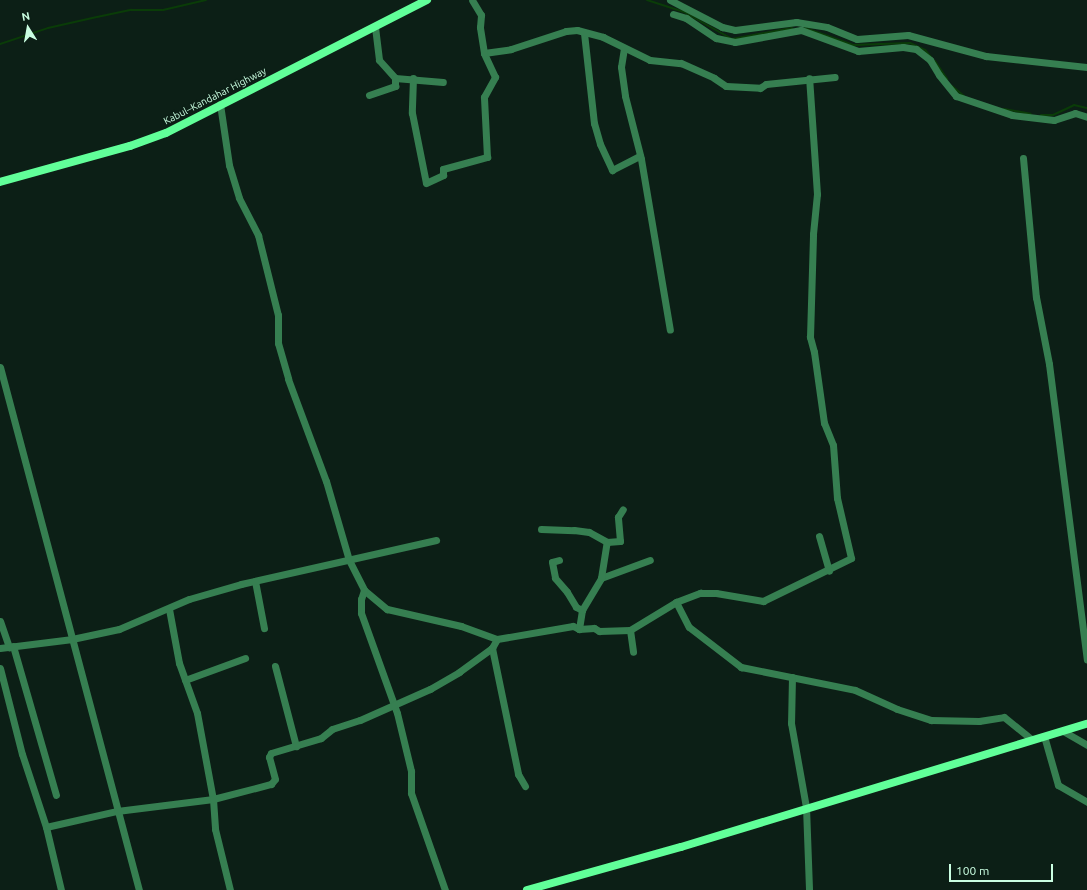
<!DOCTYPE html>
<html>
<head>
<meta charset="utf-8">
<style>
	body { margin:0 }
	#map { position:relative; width:1087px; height:890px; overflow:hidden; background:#0c1f16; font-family:Ubuntu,sans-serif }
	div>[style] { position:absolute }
	.stream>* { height:2px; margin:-1px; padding:0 1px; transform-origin:1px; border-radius:1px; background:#0a3c08 }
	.minor>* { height:7px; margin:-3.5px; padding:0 3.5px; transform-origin:3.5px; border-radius:3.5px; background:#367f51 }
	.secondary>* { height:8px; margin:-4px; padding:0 4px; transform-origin:4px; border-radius:4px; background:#61ff99 }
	span { translate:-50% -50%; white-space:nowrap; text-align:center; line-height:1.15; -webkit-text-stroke:3px #0c1f16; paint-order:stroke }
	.street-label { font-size:10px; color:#caffe2 }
	.north { position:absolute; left:8px; top:8px; width:40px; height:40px; -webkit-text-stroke:3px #0c1f16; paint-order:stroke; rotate:349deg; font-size:11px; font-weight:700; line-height:16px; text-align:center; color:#caffe2 }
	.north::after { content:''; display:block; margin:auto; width:14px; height:18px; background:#caffe2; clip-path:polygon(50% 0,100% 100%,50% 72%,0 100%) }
	.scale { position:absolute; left:949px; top:864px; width:104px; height:18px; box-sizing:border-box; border:2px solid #caffe2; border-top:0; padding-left:5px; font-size:12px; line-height:14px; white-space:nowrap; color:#caffe2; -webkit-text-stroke:3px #0c1f16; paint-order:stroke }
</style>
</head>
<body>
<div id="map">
	<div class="stream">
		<div style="left:647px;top:0;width:39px;rotate:18deg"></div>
		<div style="left:684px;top:12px;width:55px;rotate:29.4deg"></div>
		<div style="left:732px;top:39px;width:61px;rotate:-10.4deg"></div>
		<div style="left:805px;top:28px;width:51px;rotate:19.5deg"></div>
		<div style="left:853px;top:45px;width:57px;rotate:-2deg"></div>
		<div style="left:910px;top:43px;width:17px;rotate:25deg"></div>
		<div style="left:925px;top:50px;width:9px;rotate:49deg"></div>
		<div style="left:0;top:44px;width:51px;rotate:-18.4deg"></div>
		<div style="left:48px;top:28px;width:50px;rotate:-12.7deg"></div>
		<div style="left:97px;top:17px;width:35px;rotate:-12deg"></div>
		<div style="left:131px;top:10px;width:32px"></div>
		<div style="left:163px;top:10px;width:44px;rotate:-13.1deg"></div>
		<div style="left:935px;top:61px;width:22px;rotate:56deg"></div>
		<div style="left:952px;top:86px;width:16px;rotate:40deg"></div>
		<div style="left:1004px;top:109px;width:27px;rotate:10deg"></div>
		<div style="left:1041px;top:115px;width:12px"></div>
		<div style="left:1053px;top:115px;width:23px;rotate:-25deg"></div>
		<div style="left:1074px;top:105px;width:13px;rotate:13deg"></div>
	</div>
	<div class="minor">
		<div style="left:670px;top:0;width:59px;rotate:27.4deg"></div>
		<div style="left:722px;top:27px;width:13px;rotate:13deg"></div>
		<div style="left:735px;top:30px;width:62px;rotate:-7.5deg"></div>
		<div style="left:796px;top:22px;width:31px;rotate:9deg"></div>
		<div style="left:827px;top:27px;width:32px;rotate:22deg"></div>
		<div style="left:857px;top:39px;width:51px;rotate:-4.5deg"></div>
		<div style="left:908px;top:35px;width:81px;rotate:15.1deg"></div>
		<div style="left:986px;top:56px;width:102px;rotate:6.2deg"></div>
		<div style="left:673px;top:14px;width:14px;rotate:17deg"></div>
		<div style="left:686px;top:18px;width:36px;rotate:34deg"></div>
		<div style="left:716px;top:38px;width:19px;rotate:12deg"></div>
		<div style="left:735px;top:42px;width:67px;rotate:-10.3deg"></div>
		<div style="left:801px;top:30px;width:61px;rotate:20.2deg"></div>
		<div style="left:858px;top:51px;width:45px;rotate:-5.1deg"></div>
		<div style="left:903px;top:47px;width:13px;rotate:9deg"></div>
		<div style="left:916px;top:49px;width:18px;rotate:38deg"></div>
		<div style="left:930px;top:60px;width:17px;rotate:59deg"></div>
		<div style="left:939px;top:75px;width:27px;rotate:51deg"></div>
		<div style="left:956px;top:96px;width:59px;rotate:18.7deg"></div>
		<div style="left:1012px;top:115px;width:42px;rotate:6.8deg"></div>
		<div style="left:1054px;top:120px;width:22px;rotate:-18deg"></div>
		<div style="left:1075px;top:113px;width:13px;rotate:18deg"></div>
		<div style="left:375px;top:27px;width:33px;rotate:83deg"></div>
		<div style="left:379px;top:60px;width:24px;rotate:48deg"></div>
		<div style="left:395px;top:78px;width:48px;rotate:4.8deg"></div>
		<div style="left:584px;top:33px;width:91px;rotate:83.7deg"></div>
		<div style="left:594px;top:123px;width:22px;rotate:74deg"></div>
		<div style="left:600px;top:144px;width:29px;rotate:65deg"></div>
		<div style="left:612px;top:170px;width:31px;rotate:-27deg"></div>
		<div style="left:624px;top:48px;width:19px;rotate:99deg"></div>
		<div style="left:621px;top:67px;width:29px;rotate:82deg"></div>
		<div style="left:625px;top:96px;width:65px;rotate:75.7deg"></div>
		<div style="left:641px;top:159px;width:173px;rotate:80.4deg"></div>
		<div style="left:484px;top:53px;width:27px;rotate:-8deg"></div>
		<div style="left:511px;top:49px;width:58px;rotate:-18.1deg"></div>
		<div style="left:566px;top:31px;width:11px;rotate:-5deg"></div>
		<div style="left:577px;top:30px;width:27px;rotate:15deg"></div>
		<div style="left:603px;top:37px;width:52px;rotate:26.1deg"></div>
		<div style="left:650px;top:60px;width:31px;rotate:6deg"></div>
		<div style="left:681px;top:63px;width:36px;rotate:24deg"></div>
		<div style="left:714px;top:78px;width:14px;rotate:34deg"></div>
		<div style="left:726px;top:86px;width:34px;rotate:3deg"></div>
		<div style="left:760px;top:88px;width:7px;rotate:-34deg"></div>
		<div style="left:766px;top:84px;width:69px;rotate:-5.8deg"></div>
		<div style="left:413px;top:78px;width:35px;rotate:92deg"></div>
		<div style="left:412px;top:113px;width:71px;rotate:78.7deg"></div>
		<div style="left:426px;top:183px;width:19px;rotate:-25deg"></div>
		<div style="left:443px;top:175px;width:6px;rotate:-90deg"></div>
		<div style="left:443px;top:169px;width:46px;rotate:-15.3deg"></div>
		<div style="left:487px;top:157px;width:60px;rotate:-92.9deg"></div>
		<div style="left:484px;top:97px;width:23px;rotate:-61deg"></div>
		<div style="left:495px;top:77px;width:26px;rotate:-115deg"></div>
		<div style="left:484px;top:53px;width:26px;rotate:-99deg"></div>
		<div style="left:480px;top:27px;width:12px;rotate:-85deg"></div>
		<div style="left:481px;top:15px;width:17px;rotate:-121deg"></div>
		<div style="left:369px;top:95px;width:28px;rotate:-19deg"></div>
		<div style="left:395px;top:86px;width:8px;rotate:-90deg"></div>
		<div style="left:220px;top:104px;width:62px;rotate:81.6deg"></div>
		<div style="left:229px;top:165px;width:34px;rotate:73deg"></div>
		<div style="left:239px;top:198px;width:42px;rotate:62.8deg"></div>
		<div style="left:258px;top:235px;width:82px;rotate:76deg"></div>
		<div style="left:278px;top:315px;width:28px;rotate:90deg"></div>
		<div style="left:278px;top:343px;width:37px;rotate:74deg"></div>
		<div style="left:288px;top:379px;width:109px;rotate:69.6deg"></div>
		<div style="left:326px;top:481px;width:82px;rotate:73.8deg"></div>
		<div style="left:349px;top:560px;width:34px;rotate:63deg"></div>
		<div style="left:364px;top:590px;width:30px;rotate:40deg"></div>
		<div style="left:387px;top:609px;width:76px;rotate:12.9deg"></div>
		<div style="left:461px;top:626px;width:38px;rotate:20deg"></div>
		<div style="left:497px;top:639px;width:77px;rotate:-9.7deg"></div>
		<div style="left:573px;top:626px;width:7px;rotate:27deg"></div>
		<div style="left:579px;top:629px;width:15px;rotate:-4deg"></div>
		<div style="left:594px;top:628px;width:6px;rotate:31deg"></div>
		<div style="left:599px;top:631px;width:31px;rotate:-2deg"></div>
		<div style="left:630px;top:630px;width:54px;rotate:-31.3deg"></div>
		<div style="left:676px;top:602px;width:26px;rotate:-21deg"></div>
		<div style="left:700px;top:593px;width:16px"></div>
		<div style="left:716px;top:593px;width:48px;rotate:9.7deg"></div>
		<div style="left:763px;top:601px;width:98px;rotate:-26deg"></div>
		<div style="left:851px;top:558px;width:62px;rotate:-103.1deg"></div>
		<div style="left:837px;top:498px;width:53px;rotate:-94.3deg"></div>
		<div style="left:833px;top:445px;width:24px;rotate:-112deg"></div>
		<div style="left:824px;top:423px;width:72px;rotate:-98deg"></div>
		<div style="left:814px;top:352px;width:16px;rotate:-105deg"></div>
		<div style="left:810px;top:337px;width:103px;rotate:-88.3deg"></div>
		<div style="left:813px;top:234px;width:40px;rotate:-84.3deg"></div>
		<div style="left:817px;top:194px;width:116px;rotate:-93.9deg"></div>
		<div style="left:1023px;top:158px;width:140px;rotate:84.7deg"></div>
		<div style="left:1036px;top:297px;width:68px;rotate:79deg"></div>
		<div style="left:1049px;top:364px;width:298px;rotate:82.7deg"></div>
		<div style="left:0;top:367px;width:541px;rotate:75.12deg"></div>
		<div style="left:541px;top:529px;width:33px;rotate:2deg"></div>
		<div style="left:574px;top:530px;width:15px;rotate:8deg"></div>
		<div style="left:589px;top:532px;width:21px;rotate:29deg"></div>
		<div style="left:607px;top:542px;width:13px;rotate:-4deg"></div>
		<div style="left:620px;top:541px;width:24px;rotate:-95deg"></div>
		<div style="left:618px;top:517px;width:9px;rotate:-58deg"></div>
		<div style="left:819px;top:536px;width:36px;rotate:74deg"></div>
		<div style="left:559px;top:560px;width:7px;rotate:164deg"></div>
		<div style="left:552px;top:562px;width:16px;rotate:79deg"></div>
		<div style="left:555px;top:578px;width:18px;rotate:49deg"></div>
		<div style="left:567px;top:592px;width:17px;rotate:59deg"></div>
		<div style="left:576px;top:607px;width:7px;rotate:27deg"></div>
		<div style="left:601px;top:578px;width:52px;rotate:-20.2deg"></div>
		<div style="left:255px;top:581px;width:48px;rotate:79.2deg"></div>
		<div style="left:364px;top:590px;width:9px;rotate:108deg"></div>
		<div style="left:361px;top:599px;width:14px;rotate:90deg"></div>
		<div style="left:361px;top:613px;width:106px;rotate:70.2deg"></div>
		<div style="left:397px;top:713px;width:60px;rotate:76.4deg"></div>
		<div style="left:411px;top:771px;width:22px;rotate:90deg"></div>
		<div style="left:411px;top:793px;width:103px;rotate:70.7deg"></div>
		<div style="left:676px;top:602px;width:28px;rotate:63deg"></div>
		<div style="left:689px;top:627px;width:66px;rotate:37.6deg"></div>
		<div style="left:741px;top:667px;width:116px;rotate:11.4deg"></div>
		<div style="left:855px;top:690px;width:46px;rotate:24.3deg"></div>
		<div style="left:897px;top:709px;width:36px;rotate:18deg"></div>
		<div style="left:931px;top:720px;width:48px;rotate:1.2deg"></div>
		<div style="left:979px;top:721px;width:25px;rotate:-9deg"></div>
		<div style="left:1004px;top:717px;width:35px;rotate:39deg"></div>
		<div style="left:169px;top:609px;width:55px;rotate:79.5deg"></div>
		<div style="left:179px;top:663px;width:53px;rotate:70.2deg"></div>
		<div style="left:197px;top:713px;width:87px;rotate:79.5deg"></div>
		<div style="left:213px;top:799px;width:30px;rotate:86deg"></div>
		<div style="left:215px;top:829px;width:63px;rotate:76.2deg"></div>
		<div style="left:0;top:621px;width:28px;rotate:71deg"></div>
		<div style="left:579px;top:629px;width:19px;rotate:-81deg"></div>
		<div style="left:582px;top:610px;width:37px;rotate:-59deg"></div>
		<div style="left:601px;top:578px;width:36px;rotate:-81deg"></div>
		<div style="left:630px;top:630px;width:22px;rotate:82deg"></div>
		<div style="left:13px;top:646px;width:155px;rotate:73.9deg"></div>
		<div style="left:0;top:648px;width:73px;rotate:-7.1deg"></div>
		<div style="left:72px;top:639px;width:48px;rotate:-12deg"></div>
		<div style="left:119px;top:629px;width:76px;rotate:-23.2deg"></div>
		<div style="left:189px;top:599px;width:54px;rotate:-16.1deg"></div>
		<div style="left:241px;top:584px;width:200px;rotate:-12.7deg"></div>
		<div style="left:492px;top:648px;width:129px;rotate:78.3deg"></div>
		<div style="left:518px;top:774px;width:14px;rotate:60deg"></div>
		<div style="left:275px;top:666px;width:83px;rotate:75.3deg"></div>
		<div style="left:0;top:668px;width:89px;rotate:75.7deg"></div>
		<div style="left:22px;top:754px;width:77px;rotate:71.8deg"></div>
		<div style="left:46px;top:827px;width:65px;rotate:76.6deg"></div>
		<div style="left:792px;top:677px;width:46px;rotate:91.2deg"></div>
		<div style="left:791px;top:723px;width:85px;rotate:79.9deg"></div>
		<div style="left:806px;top:807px;width:83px;rotate:87.9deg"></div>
		<div style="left:185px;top:680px;width:64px;rotate:-20.1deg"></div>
		<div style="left:1063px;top:731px;width:28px;rotate:30deg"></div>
		<div style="left:1044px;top:736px;width:51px;rotate:74.1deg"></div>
		<div style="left:1058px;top:785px;width:34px;rotate:30deg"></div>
		<div style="left:46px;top:827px;width:73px;rotate:-12.7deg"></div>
		<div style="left:117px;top:811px;width:97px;rotate:-7.1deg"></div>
		<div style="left:213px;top:799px;width:60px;rotate:-14.5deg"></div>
		<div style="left:271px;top:784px;width:6px;rotate:-51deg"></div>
		<div style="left:275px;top:779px;width:23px;rotate:-105deg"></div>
		<div style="left:269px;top:757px;width:4px;rotate:-63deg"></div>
		<div style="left:271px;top:753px;width:52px;rotate:-16.7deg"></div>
		<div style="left:321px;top:738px;width:14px;rotate:-39deg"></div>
		<div style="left:332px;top:729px;width:29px;rotate:-18deg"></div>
		<div style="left:360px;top:720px;width:77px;rotate:-23.9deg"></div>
		<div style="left:430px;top:689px;width:34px;rotate:-30deg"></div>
		<div style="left:459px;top:672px;width:41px;rotate:-36deg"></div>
		<div style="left:492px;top:648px;width:10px;rotate:-61deg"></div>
	</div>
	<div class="secondary">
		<div style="left:0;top:182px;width:135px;rotate:-15.5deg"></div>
		<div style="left:130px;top:146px;width:38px;rotate:-20deg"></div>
		<div style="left:166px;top:133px;width:293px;rotate:-27deg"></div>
		<div style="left:527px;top:890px;width:160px;rotate:-15.6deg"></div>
		<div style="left:681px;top:847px;width:424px;rotate:-16.9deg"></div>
	</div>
	<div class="street-label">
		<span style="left:215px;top:96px;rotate:-27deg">Kabul–Kandahar Highway</span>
	</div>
	<div class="north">N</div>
	<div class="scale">100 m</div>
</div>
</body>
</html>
